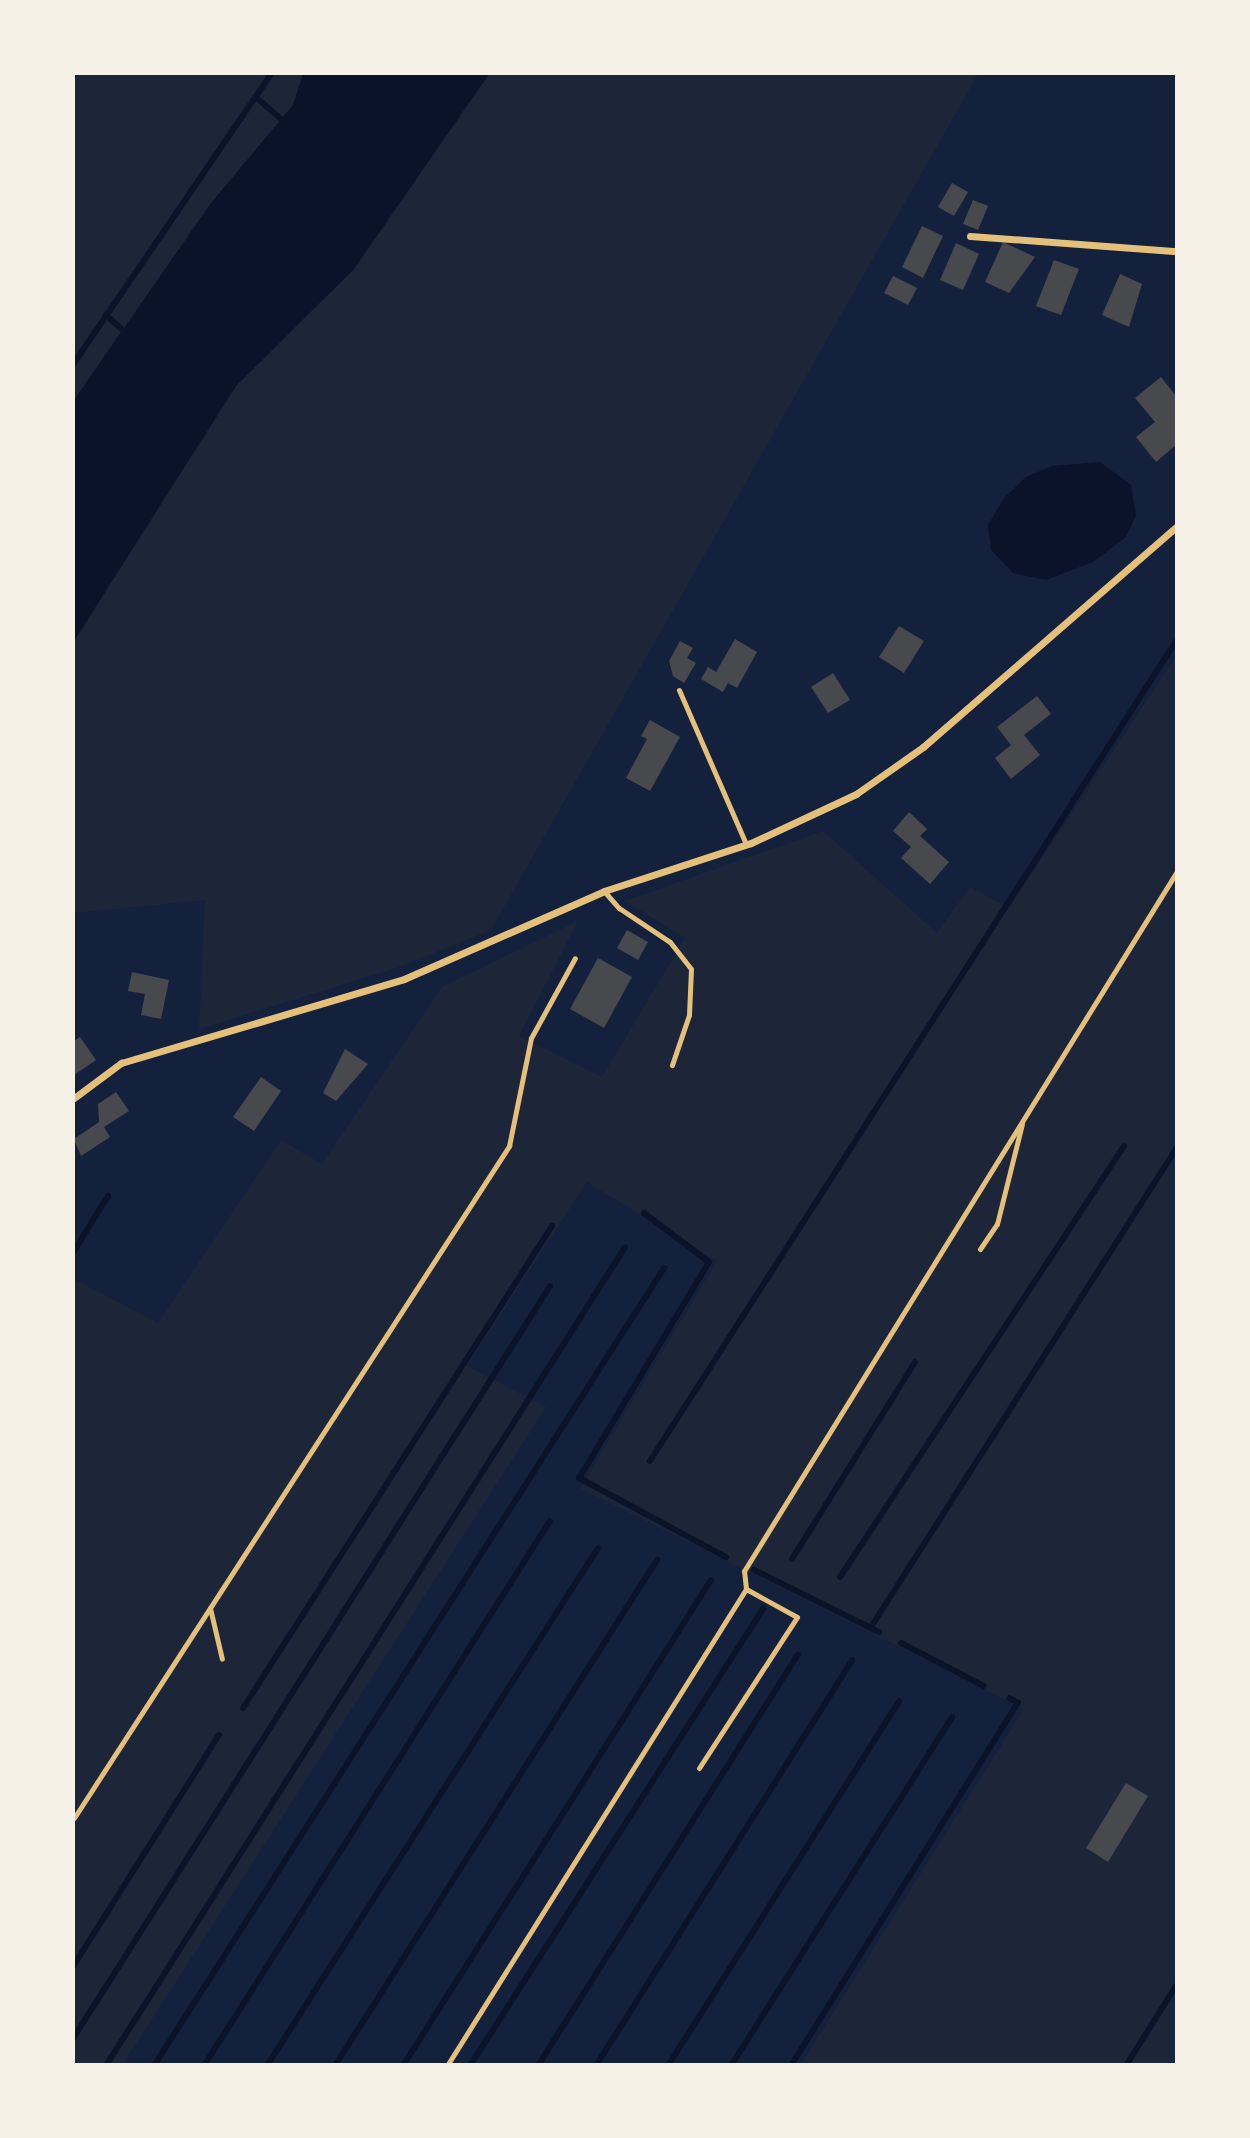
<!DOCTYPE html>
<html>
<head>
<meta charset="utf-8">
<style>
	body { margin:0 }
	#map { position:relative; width:1250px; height:2138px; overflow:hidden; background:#14213d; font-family:"Roboto Condensed",sans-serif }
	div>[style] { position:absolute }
	.green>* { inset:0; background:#1d2539 }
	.water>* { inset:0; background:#0b132b }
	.stream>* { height:6px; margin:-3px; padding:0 3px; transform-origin:3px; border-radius:3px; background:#0b132b }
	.building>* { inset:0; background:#48494c }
	.service>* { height:5px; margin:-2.5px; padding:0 2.5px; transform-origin:2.5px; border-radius:2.5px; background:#e5c07b }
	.minor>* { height:7px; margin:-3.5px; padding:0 3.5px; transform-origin:3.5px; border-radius:3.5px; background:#e5c07b }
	span { translate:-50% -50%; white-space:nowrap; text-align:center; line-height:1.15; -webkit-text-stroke:6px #f6f1e7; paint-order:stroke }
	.frame { position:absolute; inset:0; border:75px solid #f6f1e7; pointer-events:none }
</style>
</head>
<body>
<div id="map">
	<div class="green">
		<div style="clip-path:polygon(303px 74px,293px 105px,211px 203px,74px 400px,75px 74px)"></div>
		<div style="clip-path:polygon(489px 74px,978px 74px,491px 930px,399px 967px,199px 1029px,205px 900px,74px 913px,74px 641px,236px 386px,354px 269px)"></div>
		<div style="clip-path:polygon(1176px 656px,1176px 2064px,801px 2064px,1024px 1709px,580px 1488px,717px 1261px,587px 1182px,467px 1366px,546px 1407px,123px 2064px,74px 2064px,74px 1279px,158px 1323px,281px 1140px,322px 1164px,442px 987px,578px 921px,519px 1036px,602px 1077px,685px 938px,625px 901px,823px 831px,937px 933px,970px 887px,1009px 908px)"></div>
	</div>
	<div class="water">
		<div style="clip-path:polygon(303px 74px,489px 74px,354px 269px,236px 386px,74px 641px,74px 400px,211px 203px,293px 105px)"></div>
		<div style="clip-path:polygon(1100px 462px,1131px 485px,1136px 516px,1126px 537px,1093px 562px,1046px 580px,1013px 573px,991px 550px,988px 525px,1004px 498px,1026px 477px,1052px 466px)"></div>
	</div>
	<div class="stream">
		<div style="left:258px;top:99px;width:30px;rotate:41deg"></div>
		<div style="left:106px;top:315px;width:25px;rotate:42deg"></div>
		<div style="left:74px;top:363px;width:350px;rotate:-55.7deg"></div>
		<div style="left:644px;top:1213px;width:81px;rotate:37deg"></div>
		<div style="left:709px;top:1262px;width:252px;rotate:121deg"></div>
		<div style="left:579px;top:1478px;width:167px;rotate:28.3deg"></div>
		<div style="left:74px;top:1251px;width:65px;rotate:-58.3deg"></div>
		<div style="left:650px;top:1461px;width:974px;rotate:-57.32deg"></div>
		<div style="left:792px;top:1559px;width:232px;rotate:-58deg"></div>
		<div style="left:754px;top:1570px;width:140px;rotate:26.4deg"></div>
		<div style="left:840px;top:1577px;width:516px;rotate:-56.62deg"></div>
		<div style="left:871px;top:1627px;width:567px;rotate:-57.46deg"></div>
		<div style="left:901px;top:1643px;width:93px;rotate:27.4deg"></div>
		<div style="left:243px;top:1708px;width:573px;rotate:-57.34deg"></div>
		<div style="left:74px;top:1965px;width:272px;rotate:-57.8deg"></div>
		<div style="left:74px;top:2037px;width:889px;rotate:-57.63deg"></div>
		<div style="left:107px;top:2064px;width:967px;rotate:-57.62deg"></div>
		<div style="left:155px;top:2064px;width:945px;rotate:-57.4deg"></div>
		<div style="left:205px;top:2064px;width:643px;rotate:-57.57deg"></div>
		<div style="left:268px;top:2064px;width:612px;rotate:-57.4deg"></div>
		<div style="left:336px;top:2064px;width:598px;rotate:-57.51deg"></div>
		<div style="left:404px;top:2064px;width:573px;rotate:-57.61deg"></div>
		<div style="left:471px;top:2064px;width:541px;rotate:-57.31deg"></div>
		<div style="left:539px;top:2064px;width:484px;rotate:-57.7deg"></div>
		<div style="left:597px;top:2064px;width:478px;rotate:-57.7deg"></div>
		<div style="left:669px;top:2064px;width:430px;rotate:-57.6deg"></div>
		<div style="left:732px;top:2064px;width:411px;rotate:-57.6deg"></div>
		<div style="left:792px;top:2064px;width:426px;rotate:-58deg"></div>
		<div style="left:1018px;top:1703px;width:10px;rotate:-151deg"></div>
		<div style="left:1127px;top:2064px;width:92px;rotate:-57.9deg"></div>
	</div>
	<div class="building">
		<div style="clip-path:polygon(952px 183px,968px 192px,954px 216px,938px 207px)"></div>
		<div style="clip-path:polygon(973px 200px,988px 206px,978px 230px,963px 224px)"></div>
		<div style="clip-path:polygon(922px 226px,943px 236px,923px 278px,902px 267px)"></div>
		<div style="clip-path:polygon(1003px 242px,1035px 257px,1009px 293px,985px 282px)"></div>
		<div style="clip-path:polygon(956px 243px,979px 254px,963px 290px,940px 280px)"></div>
		<div style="clip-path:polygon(1054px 260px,1079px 269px,1061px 315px,1036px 306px)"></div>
		<div style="clip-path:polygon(1120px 274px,1142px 284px,1129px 327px,1102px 315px)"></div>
		<div style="clip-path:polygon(893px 276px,917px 288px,908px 305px,884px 293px)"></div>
		<div style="clip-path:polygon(1161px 377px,1176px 396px,1176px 445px,1156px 462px,1136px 437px,1155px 422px,1135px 398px)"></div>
		<div style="clip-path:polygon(899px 626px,924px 641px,904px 673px,879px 657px)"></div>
		<div style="clip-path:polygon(735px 639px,757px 652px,737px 688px,728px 683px,723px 692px,701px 679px,708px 667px,716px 672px)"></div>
		<div style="clip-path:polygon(680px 641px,693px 648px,687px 658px,696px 663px,684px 683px,673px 676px,669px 661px)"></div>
		<div style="clip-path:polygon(833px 673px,850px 700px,828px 713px,811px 687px)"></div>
		<div style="clip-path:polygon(1037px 696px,1051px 714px,1024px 735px,1040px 755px,1011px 779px,995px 758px,1011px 745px,997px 727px)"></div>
		<div style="clip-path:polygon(650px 720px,680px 737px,650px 791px,626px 778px,647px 739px,641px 736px)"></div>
		<div style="clip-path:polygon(909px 812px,927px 829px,920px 836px,949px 862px,930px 884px,901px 858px,911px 847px,893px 831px)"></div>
		<div style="clip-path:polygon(627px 930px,648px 942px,638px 960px,617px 948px)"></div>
		<div style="clip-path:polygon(598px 958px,632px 977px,604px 1028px,570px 1009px)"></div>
		<div style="clip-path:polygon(132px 972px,169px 980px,161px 1019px,141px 1015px,145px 994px,128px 991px)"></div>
		<div style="clip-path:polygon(80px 1037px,96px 1060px,74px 1075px,74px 1041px)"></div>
		<div style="clip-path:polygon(345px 1049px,368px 1064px,336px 1101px,323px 1093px)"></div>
		<div style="clip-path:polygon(261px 1077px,281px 1091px,254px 1131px,233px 1117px)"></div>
		<div style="clip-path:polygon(116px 1092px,129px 1111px,104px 1127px,110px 1137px,81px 1156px,74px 1139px,99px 1122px,98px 1104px)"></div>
		<div style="clip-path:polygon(1126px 1783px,1148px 1796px,1108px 1862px,1086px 1848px)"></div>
	</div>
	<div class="service">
		<div style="left:679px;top:690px;width:168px;rotate:66.5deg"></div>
		<div style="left:604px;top:891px;width:23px;rotate:49deg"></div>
		<div style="left:619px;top:908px;width:61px;rotate:33.7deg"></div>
		<div style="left:670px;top:942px;width:34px;rotate:52deg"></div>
		<div style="left:691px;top:969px;width:46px;rotate:92.5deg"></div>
		<div style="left:689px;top:1015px;width:53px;rotate:108.8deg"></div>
		<div style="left:980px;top:1249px;width:30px;rotate:-56deg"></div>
		<div style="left:997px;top:1224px;width:103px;rotate:-76deg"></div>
		<div style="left:210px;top:1608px;width:52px;rotate:76.8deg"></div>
		<div style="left:699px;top:1768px;width:180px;rotate:-57deg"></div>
		<div style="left:797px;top:1617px;width:58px;rotate:-151.2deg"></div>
		<div style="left:74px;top:1818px;width:801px;rotate:-57.08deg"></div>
		<div style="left:509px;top:1146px;width:110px;rotate:-78.5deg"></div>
		<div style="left:531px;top:1038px;width:91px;rotate:-61.2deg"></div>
		<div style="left:448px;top:2064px;width:561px;rotate:-57.9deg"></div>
		<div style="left:746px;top:1589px;width:18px;rotate:-96deg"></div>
		<div style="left:744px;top:1571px;width:821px;rotate:-58.25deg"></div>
	</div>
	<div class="minor">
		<div style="left:970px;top:236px;width:207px;rotate:4.2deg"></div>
		<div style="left:74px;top:1098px;width:59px;rotate:-36.7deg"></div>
		<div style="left:121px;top:1063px;width:295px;rotate:-16.5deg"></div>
		<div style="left:404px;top:979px;width:219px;rotate:-23.7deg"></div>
		<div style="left:604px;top:891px;width:155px;rotate:-18.1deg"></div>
		<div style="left:751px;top:843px;width:116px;rotate:-25deg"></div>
		<div style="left:856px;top:794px;width:82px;rotate:-35deg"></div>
		<div style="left:923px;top:747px;width:335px;rotate:-41deg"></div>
	</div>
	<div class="frame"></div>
</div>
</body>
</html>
